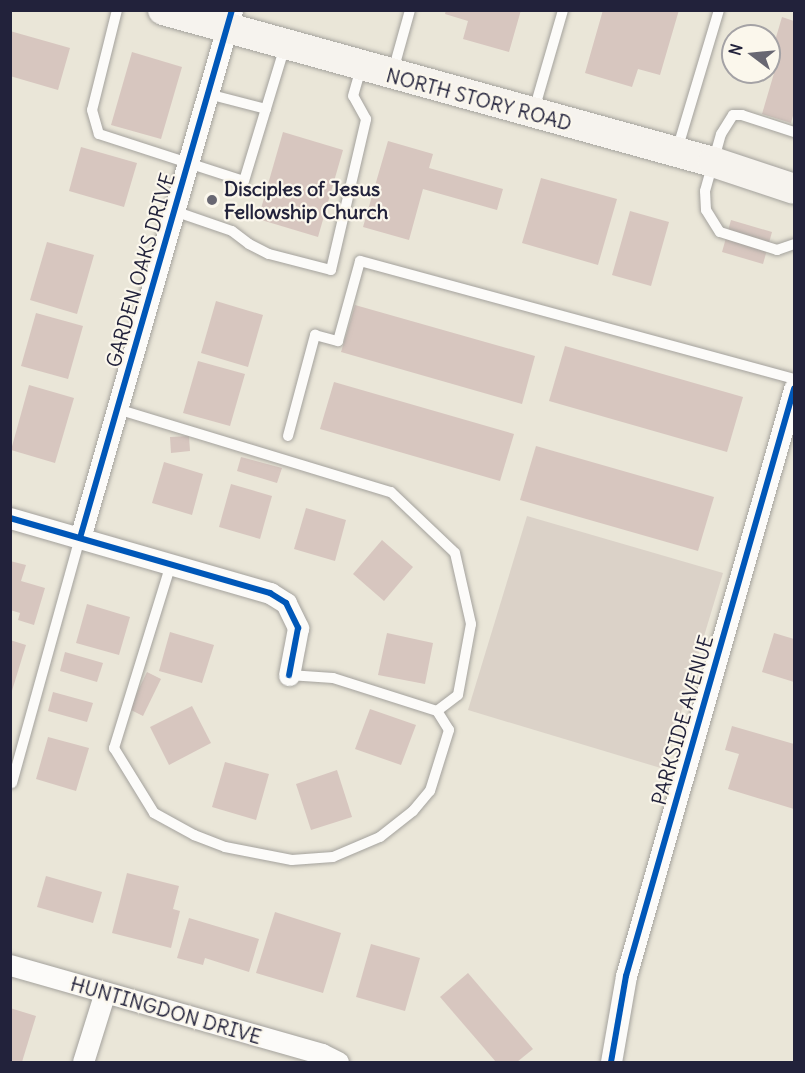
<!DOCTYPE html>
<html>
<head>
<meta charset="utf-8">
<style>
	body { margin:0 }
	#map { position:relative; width:805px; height:1073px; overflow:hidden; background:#eae6d8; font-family:Delius,sans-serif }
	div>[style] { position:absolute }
	.industrial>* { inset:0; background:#dbd2c8 }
	.building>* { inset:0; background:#d7c6bf }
	.roads { filter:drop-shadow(0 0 2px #a4a29d) drop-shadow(0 0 2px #a4a29d) }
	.lane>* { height:10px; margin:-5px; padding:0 5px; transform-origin:5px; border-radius:5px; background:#fcfbf9 }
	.street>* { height:21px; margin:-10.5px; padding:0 10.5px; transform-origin:10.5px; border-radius:10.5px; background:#fcfbf9 }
	.secondary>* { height:30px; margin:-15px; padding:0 15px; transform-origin:15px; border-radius:15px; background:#f6f3ee }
	.cycleway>* { height:6px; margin:-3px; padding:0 3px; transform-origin:3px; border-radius:3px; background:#0057b8 }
	.dots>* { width:16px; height:16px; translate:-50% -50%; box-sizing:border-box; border:3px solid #fbf7ec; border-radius:50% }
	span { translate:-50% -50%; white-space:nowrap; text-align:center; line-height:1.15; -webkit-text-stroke:4.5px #fbf7ec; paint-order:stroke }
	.street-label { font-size:20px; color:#22223b }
	.poi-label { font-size:20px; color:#22223b; font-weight:700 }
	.left { translate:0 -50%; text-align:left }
	.frame { position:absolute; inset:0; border:12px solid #22223b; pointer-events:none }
	.north { position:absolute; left:721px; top:24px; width:60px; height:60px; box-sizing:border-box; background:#fbf7ec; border:2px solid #a4a2a5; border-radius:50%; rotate:286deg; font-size:16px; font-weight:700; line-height:24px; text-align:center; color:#22223b }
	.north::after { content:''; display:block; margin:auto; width:21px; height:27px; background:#686772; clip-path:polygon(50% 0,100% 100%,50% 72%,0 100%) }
</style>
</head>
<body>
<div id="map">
	<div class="industrial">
		<div style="clip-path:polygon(527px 516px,723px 573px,664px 769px,468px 710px)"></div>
	</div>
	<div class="building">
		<div style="clip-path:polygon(446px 10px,521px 10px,509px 52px,463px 39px,468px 21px,445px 14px)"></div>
		<div style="clip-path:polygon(603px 10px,679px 10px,660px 75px,638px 69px,632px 87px,585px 73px)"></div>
		<div style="clip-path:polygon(782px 17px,794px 21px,794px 112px,791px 123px,762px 114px,777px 63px,769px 61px)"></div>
		<div style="clip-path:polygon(10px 31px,70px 48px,58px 90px,10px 76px)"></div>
		<div style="clip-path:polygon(132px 52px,182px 67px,161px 139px,111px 125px)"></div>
		<div style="clip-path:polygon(283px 132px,343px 150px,318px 237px,258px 219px)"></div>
		<div style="clip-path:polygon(388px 141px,433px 154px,429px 168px,503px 189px,497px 210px,423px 189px,409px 240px,363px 227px)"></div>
		<div style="clip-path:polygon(81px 147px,137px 163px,124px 207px,69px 191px)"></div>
		<div style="clip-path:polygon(541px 178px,617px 199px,598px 265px,522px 243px)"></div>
		<div style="clip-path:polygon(630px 211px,669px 222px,651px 286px,612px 275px)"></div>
		<div style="clip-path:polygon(731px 220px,772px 232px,763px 264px,722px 252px)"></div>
		<div style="clip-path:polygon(47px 242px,94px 255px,77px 314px,30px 300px)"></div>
		<div style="clip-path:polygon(216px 301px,263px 315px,248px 367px,201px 353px)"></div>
		<div style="clip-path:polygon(355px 305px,535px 356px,522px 404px,341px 352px)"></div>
		<div style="clip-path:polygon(36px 313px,83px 326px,68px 379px,21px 366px)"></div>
		<div style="clip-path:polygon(565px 346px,743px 397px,727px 452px,549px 401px)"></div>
		<div style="clip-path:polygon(198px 361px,245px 374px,230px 426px,183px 413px)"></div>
		<div style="clip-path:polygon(334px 382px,514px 434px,500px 481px,320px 429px)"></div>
		<div style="clip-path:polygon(29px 385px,74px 398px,55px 463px,11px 450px)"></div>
		<div style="clip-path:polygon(189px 436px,190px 451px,171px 453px,170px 437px)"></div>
		<div style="clip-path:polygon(536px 446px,714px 497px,698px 551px,520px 500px)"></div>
		<div style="clip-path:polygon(241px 457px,282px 468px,277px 483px,237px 471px)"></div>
		<div style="clip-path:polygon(164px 462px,203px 474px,192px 515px,152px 503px)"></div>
		<div style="clip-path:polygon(231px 484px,272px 496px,260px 539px,219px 527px)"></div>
		<div style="clip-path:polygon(306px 508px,346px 520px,335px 561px,294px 549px)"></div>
		<div style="clip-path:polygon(382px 540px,413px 567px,384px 601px,353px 574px)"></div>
		<div style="clip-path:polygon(10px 561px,26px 565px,21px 581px,45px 588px,34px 625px,18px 620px,20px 613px,10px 610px)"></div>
		<div style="clip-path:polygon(87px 604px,130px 617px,119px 655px,76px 643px)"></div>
		<div style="clip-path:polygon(170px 632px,214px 645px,202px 683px,159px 671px)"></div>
		<div style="clip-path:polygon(387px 633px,433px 643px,425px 684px,378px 675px)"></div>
		<div style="clip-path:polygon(774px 633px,794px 639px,794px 682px,762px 672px)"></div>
		<div style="clip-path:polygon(10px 640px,26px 645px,11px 694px,10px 694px)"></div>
		<div style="clip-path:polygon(65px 652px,103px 663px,97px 682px,60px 671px)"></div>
		<div style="clip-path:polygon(147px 672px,161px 679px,143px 716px,129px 709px)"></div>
		<div style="clip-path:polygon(53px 692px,93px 703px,87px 722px,48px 711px)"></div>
		<div style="clip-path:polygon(192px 706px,211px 743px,169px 765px,150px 727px)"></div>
		<div style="clip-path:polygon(370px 709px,416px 725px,401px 765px,355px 749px)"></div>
		<div style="clip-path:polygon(732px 726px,794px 744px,794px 809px,728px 789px,739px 754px,725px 750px)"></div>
		<div style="clip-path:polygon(48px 737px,89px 748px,76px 791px,36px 779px)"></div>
		<div style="clip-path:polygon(225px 762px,269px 774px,256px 820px,212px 807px)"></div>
		<div style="clip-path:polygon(337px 770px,352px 817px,311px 830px,296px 784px)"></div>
		<div style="clip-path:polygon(127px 873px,179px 886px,173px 909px,180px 911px,171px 948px,112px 933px)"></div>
		<div style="clip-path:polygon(46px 876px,102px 892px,93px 923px,37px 907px)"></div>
		<div style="clip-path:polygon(275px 912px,341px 933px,323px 993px,256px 973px)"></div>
		<div style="clip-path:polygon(189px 918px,259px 939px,249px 972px,205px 958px,203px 965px,177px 958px)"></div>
		<div style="clip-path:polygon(371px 944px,420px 958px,405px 1011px,356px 997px)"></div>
		<div style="clip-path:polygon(468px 973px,533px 1049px,517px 1062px,496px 1062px,440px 997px)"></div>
		<div style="clip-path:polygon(10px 1008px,36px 1016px,22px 1062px,10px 1062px)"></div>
	</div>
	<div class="roads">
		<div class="lane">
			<div style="left:117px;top:10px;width:103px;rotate:104deg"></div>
			<div style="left:92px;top:110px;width:25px;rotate:74deg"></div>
			<div style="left:99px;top:134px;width:152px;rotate:18deg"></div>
			<div style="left:244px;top:181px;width:141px;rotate:-73.1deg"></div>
			<div style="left:393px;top:71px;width:63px;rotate:-74.4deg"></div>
			<div style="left:208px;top:94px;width:60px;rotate:14.5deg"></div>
			<div style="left:534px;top:110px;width:104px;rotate:-73.8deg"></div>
			<div style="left:794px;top:132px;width:55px;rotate:-161.9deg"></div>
			<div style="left:742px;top:115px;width:9px;rotate:180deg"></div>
			<div style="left:733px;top:115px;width:22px;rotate:122deg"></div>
			<div style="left:721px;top:134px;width:59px;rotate:105.7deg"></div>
			<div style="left:705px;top:191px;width:19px;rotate:87deg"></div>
			<div style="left:706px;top:210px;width:26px;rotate:58deg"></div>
			<div style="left:720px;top:232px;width:60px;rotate:17.5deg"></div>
			<div style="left:777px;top:250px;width:18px;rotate:-19deg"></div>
			<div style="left:677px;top:150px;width:146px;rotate:-73.3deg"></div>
			<div style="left:174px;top:211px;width:61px;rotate:19deg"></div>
			<div style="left:232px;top:231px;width:21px;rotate:37deg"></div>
			<div style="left:249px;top:244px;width:22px;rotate:27deg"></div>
			<div style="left:269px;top:254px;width:64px;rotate:14.5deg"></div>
			<div style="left:331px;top:270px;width:155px;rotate:-76.9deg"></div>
			<div style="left:366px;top:119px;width:26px;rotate:-119deg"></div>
			<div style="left:353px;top:96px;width:29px;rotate:-74deg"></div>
			<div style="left:117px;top:409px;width:286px;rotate:16.9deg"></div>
			<div style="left:391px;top:492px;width:88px;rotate:43.6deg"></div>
			<div style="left:455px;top:553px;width:73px;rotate:77.3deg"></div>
			<div style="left:471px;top:624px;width:72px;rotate:100.4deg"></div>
			<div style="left:458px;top:695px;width:26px;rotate:143deg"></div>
			<div style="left:288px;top:436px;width:105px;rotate:-75deg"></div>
			<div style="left:315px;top:335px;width:24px;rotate:15deg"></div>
			<div style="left:338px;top:341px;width:83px;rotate:-74.6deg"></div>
			<div style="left:360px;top:261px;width:450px;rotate:15.2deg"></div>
			<div style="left:171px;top:564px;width:193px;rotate:107.2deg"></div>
			<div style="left:114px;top:748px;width:76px;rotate:58.4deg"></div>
			<div style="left:154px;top:813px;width:46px;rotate:28.8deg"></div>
			<div style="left:194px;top:835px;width:33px;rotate:21deg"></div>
			<div style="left:225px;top:847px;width:68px;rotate:11deg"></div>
			<div style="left:292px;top:860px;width:41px;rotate:-4.2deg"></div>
			<div style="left:333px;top:857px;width:51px;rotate:-23.1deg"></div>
			<div style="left:380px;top:837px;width:42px;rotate:-38.2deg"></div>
			<div style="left:413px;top:811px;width:26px;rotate:-50deg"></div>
			<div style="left:430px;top:791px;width:64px;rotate:-72.7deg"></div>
			<div style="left:449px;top:730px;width:22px;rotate:-122deg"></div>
			<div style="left:437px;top:711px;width:109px;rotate:-162.4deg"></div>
			<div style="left:333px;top:678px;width:44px;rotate:-176.1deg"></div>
			<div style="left:12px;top:783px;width:254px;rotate:-74.5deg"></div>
		</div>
		<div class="street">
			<div style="left:10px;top:518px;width:271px;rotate:16.1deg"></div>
			<div style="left:270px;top:593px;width:19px;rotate:32deg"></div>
			<div style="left:286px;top:603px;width:28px;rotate:64deg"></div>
			<div style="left:298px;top:628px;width:48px;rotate:100.8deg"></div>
			<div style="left:80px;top:538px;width:549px;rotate:-73.94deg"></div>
			<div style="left:10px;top:965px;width:324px;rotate:15.9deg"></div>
			<div style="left:322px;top:1054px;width:18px;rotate:27deg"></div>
			<div style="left:83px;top:1062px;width:73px;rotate:-72.6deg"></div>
			<div style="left:611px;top:1062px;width:87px;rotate:-80.1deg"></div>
			<div style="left:626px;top:976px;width:611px;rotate:-74.03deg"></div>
		</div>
		<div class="secondary">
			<div style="left:163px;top:10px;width:571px;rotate:15.45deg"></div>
			<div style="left:713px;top:162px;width:85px;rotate:18.4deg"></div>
		</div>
	</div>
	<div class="cycleway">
		<div style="left:10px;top:518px;width:271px;rotate:16.1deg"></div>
		<div style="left:270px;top:593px;width:19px;rotate:32deg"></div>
		<div style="left:286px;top:603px;width:28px;rotate:64deg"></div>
		<div style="left:298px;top:628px;width:48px;rotate:100.8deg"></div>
		<div style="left:80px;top:538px;width:549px;rotate:-73.94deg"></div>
		<div style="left:611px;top:1062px;width:87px;rotate:-80.1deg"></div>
		<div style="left:626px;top:976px;width:611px;rotate:-74.03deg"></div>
	</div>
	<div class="dots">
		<div style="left:212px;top:200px;background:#686772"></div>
	</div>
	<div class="street-label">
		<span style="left:479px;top:99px;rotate:15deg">NORTH STORY ROAD</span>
		<span style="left:140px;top:270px;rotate:-74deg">GARDEN OAKS DRIVE</span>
		<span style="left:682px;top:720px;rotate:-74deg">PARKSIDE AVENUE</span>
		<span style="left:166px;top:1010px;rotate:16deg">HUNTINGDON DRIVE</span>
	</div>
	<div class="poi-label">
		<span class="left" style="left:224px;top:200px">Disciples of Jesus<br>Fellowship Church</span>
	</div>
	<div class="frame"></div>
	<div class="north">N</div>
</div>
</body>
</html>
